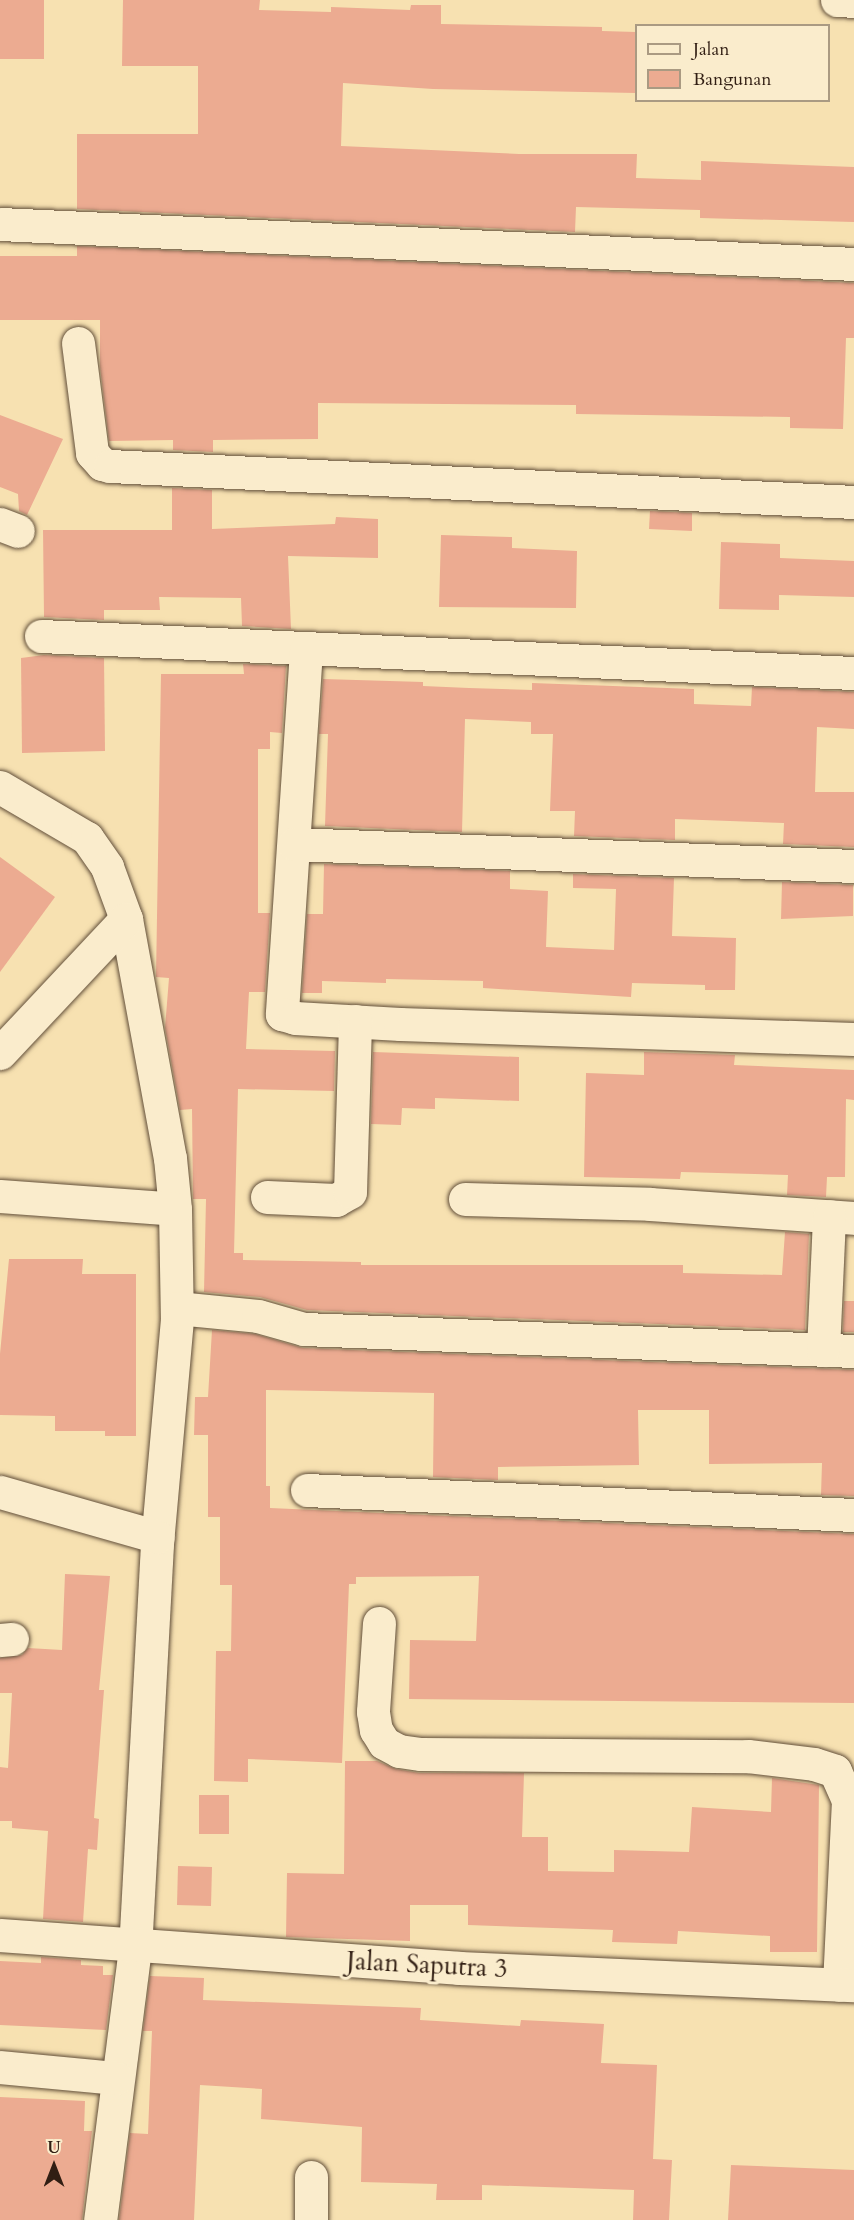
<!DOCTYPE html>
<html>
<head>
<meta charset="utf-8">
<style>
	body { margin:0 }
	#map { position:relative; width:854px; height:2220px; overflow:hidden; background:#f7e1b1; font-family:Cardo,serif }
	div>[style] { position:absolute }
	.building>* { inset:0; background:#ecab91 }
	.roads { filter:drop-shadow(0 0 2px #624f3a) drop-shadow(0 0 2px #624f3a) }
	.minor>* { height:33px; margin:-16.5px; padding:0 16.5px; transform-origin:16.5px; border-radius:16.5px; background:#faeccc }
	span { translate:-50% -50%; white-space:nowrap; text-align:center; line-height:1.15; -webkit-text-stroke:6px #faeccc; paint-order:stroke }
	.street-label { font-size:26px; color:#311e13 }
	.legend { position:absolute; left:635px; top:24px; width:195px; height:78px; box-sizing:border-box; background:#faeccc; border:2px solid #aa9a82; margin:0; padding:8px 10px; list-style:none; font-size:18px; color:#311e13 }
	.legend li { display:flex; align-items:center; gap:12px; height:30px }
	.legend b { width:30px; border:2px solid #aa9a82 }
	.north { position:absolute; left:24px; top:2136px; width:60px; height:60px; -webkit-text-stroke:4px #faeccc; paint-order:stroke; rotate:0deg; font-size:16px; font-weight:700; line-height:24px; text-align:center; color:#311e13 }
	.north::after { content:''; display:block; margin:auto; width:21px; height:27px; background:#311e13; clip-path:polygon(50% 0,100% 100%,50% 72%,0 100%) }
</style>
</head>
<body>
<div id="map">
	<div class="building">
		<div style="clip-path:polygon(0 0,44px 0,44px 59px,0 59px)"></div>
		<div style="clip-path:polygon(123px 0,260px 0,259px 10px,331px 12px,331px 7px,410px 10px,411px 5px,441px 5px,441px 24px,602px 27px,602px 31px,636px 32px,636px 93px,433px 89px,343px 83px,341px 146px,519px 154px,637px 154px,636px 178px,701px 180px,701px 161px,854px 167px,854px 222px,700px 218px,700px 210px,576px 207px,575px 232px,77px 209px,77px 134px,198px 134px,198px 66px,122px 66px)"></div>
		<div style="clip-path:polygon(77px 246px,854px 283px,854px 338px,846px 338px,843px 429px,790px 428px,790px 417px,576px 414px,576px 405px,318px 403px,318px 439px,213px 440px,213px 452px,173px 450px,173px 440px,109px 441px,100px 367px,100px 320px,0 320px,0 256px,77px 256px)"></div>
		<div style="clip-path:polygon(0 415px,63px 439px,27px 515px,19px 511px,18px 494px,0 487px)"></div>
		<div style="clip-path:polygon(172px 488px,212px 490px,212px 529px,335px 524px,336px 517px,378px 519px,378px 558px,288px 556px,291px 629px,242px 626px,241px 598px,159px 597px,160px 610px,104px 610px,104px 620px,44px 617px,43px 530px,172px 530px)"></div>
		<div style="clip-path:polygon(650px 511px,692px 513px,692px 531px,649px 529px)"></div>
		<div style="clip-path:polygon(441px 535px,512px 537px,512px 548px,577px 551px,576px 608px,439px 607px)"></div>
		<div style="clip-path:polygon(721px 542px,780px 544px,780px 558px,854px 561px,854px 597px,779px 595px,779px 610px,719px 609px)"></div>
		<div style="clip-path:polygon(44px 655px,104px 658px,105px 751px,22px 753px,21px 658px)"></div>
		<div style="clip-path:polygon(243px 664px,286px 666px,282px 733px,270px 732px,270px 749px,258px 749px,258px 913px,270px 913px,265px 992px,249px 992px,246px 1049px,335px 1051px,334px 1091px,238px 1089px,234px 1253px,243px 1253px,243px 1260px,361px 1262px,361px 1265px,683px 1265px,683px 1273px,782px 1275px,785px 1232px,809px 1234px,805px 1330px,307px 1310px,260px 1297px,204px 1292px,206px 1199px,193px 1199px,192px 1109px,180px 1110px,165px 1028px,169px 978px,156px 977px,161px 674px,244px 674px)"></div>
		<div style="clip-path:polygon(323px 679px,423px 682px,423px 686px,469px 688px,532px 690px,532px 683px,694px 689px,694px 704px,751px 706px,752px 687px,854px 692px,854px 729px,817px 727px,815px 792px,854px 792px,854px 847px,783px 844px,784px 823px,675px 819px,675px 840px,574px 836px,575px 811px,550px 811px,553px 734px,531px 734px,531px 722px,465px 719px,462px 832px,325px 826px,328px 734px,319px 734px)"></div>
		<div style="clip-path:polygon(0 857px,55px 897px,0 972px)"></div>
		<div style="clip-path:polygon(324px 864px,510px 871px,510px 889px,548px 891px,546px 947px,614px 950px,616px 889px,573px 888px,573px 874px,674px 878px,672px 936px,736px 938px,735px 990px,705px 990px,705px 985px,632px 983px,631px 997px,483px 988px,483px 981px,386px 979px,386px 983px,322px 981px,322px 993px,302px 993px,307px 914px,323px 914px)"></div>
		<div style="clip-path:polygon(782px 882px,853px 885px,853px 916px,781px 919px)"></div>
		<div style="clip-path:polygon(373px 1052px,519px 1057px,519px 1101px,435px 1098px,435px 1109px,402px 1108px,401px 1125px,371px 1124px)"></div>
		<div style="clip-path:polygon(644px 1052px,735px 1055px,734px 1065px,854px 1070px,854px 1100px,846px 1099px,845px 1177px,827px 1177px,826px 1197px,787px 1195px,788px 1175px,681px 1172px,680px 1179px,584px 1177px,586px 1073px,644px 1075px)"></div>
		<div style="clip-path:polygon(9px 1259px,83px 1259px,82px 1274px,136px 1274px,136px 1436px,105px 1436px,105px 1431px,55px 1431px,55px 1416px,0 1415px,0 1354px)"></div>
		<div style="clip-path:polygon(844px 1301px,854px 1301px,854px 1332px,843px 1332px)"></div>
		<div style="clip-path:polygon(212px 1330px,255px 1334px,303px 1348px,854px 1370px,854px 1496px,821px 1495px,822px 1463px,709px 1464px,709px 1410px,638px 1410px,639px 1465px,498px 1467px,498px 1480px,433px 1477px,434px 1393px,266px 1390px,266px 1486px,270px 1486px,270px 1508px,854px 1534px,854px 1703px,409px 1699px,410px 1640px,476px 1641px,479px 1576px,356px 1577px,356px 1584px,349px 1584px,342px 1763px,248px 1759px,248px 1782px,214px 1781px,216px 1651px,231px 1651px,232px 1585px,220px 1585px,220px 1517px,208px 1517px,208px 1435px,194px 1435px,195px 1397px,208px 1397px)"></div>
		<div style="clip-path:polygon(65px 1574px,110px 1576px,99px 1690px,104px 1690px,94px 1818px,99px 1819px,97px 1850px,88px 1849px,83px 1922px,43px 1919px,48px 1831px,12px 1828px,12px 1821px,0 1821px,0 1767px,8px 1768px,12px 1693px,0 1693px,0 1658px,22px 1655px,28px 1648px,62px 1650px)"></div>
		<div style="clip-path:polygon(345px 1761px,377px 1761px,396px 1769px,419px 1773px,524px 1773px,522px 1837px,548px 1837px,548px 1871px,614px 1872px,614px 1850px,689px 1852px,692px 1807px,771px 1812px,772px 1778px,819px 1785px,817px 1952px,770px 1952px,770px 1936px,678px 1931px,677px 1944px,612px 1942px,613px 1930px,468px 1925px,468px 1905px,410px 1905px,410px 1941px,286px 1937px,287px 1873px,344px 1874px)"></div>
		<div style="clip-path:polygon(199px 1795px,229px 1795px,229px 1834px,199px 1834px)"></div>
		<div style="clip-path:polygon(178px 1866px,212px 1867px,211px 1906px,177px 1905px)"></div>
		<div style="clip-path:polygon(41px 1957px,81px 1960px,81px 1965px,103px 1966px,103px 1975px,113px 1975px,106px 2030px,0 2025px,0 1961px,41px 1963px)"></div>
		<div style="clip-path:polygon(150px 1976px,204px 1978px,203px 2000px,421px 2008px,420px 2020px,520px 2026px,521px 2020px,604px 2024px,601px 2063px,657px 2065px,653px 2159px,672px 2160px,669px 2220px,633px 2220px,634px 2190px,482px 2185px,482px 2200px,436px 2200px,437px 2184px,361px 2182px,362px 2127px,261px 2119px,262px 2089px,200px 2085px,194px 2220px,119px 2220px,130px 2133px,148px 2134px,152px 2031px,143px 2031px)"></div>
		<div style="clip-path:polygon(0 2097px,85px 2101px,84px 2131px,92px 2131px,82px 2220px,0 2220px)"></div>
		<div style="clip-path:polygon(731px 2165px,854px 2170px,854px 2220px,728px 2220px)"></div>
	</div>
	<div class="roads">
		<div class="minor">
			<div style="left:837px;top:0;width:17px;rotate:3deg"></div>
			<div style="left:0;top:224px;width:855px;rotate:2.68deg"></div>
			<div style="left:78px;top:343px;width:111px;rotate:82.7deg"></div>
			<div style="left:92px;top:453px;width:15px;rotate:48deg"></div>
			<div style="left:102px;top:464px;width:8px;rotate:14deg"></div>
			<div style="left:110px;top:466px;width:745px;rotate:2.77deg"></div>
			<div style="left:0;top:524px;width:19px;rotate:21deg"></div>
			<div style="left:41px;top:636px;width:814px;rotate:2.61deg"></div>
			<div style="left:306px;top:650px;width:365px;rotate:93.8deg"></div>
			<div style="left:282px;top:1014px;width:14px;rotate:17deg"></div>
			<div style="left:295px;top:1018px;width:105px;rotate:3.3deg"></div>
			<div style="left:400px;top:1024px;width:454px;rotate:1.9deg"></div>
			<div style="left:0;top:787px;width:101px;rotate:30.4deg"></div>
			<div style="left:87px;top:838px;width:35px;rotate:55deg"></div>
			<div style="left:107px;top:867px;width:55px;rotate:69.9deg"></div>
			<div style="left:126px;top:919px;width:243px;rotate:79.6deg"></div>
			<div style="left:170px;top:1158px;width:51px;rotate:84.4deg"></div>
			<div style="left:175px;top:1209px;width:110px;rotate:89deg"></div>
			<div style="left:177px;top:1319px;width:226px;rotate:95.1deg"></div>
			<div style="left:157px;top:1544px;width:405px;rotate:93.1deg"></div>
			<div style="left:135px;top:1948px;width:274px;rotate:97.3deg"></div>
			<div style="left:294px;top:844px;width:560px;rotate:2.25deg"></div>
			<div style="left:0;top:1053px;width:184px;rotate:-46.8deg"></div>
			<div style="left:0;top:1196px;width:175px;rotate:4.2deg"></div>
			<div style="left:267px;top:1197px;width:69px;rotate:2.5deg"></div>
			<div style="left:336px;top:1200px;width:16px;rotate:-30deg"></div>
			<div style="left:350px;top:1192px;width:171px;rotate:-88.3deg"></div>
			<div style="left:465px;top:1199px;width:185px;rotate:1.5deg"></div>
			<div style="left:650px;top:1204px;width:204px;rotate:3.9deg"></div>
			<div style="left:177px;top:1308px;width:81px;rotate:5.6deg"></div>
			<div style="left:258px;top:1316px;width:48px;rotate:15.8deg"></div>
			<div style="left:304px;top:1329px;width:550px;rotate:2.29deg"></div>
			<div style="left:823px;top:1350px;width:134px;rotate:-87.4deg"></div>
			<div style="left:307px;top:1490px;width:548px;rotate:2.62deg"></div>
			<div style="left:0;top:1492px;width:164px;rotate:15.9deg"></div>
			<div style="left:379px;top:1623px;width:89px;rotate:93.9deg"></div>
			<div style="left:373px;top:1712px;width:18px;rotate:81deg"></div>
			<div style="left:376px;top:1730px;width:15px;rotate:58deg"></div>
			<div style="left:384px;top:1743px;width:17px;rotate:28deg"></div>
			<div style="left:399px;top:1751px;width:22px;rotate:8deg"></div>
			<div style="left:421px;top:1754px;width:327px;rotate:0.4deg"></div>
			<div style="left:748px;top:1756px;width:66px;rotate:6.9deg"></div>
			<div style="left:814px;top:1764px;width:22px;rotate:18deg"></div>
			<div style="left:835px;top:1771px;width:32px;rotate:66deg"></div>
			<div style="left:848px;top:1800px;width:185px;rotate:92.8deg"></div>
			<div style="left:0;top:1640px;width:12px;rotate:-5deg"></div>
			<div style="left:0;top:1935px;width:460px;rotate:4.1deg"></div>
			<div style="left:459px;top:1968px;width:395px;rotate:2.5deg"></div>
			<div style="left:0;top:2067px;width:117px;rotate:5.4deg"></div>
			<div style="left:311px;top:2177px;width:43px;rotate:90deg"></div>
		</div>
	</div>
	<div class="street-label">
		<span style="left:427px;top:1965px;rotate:3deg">Jalan Saputra 3</span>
	</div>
	<ul class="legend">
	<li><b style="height:8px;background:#faeccc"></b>Jalan</li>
	<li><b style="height:16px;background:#ecab91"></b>Bangunan</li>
	</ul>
	<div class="north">U</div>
</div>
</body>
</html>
